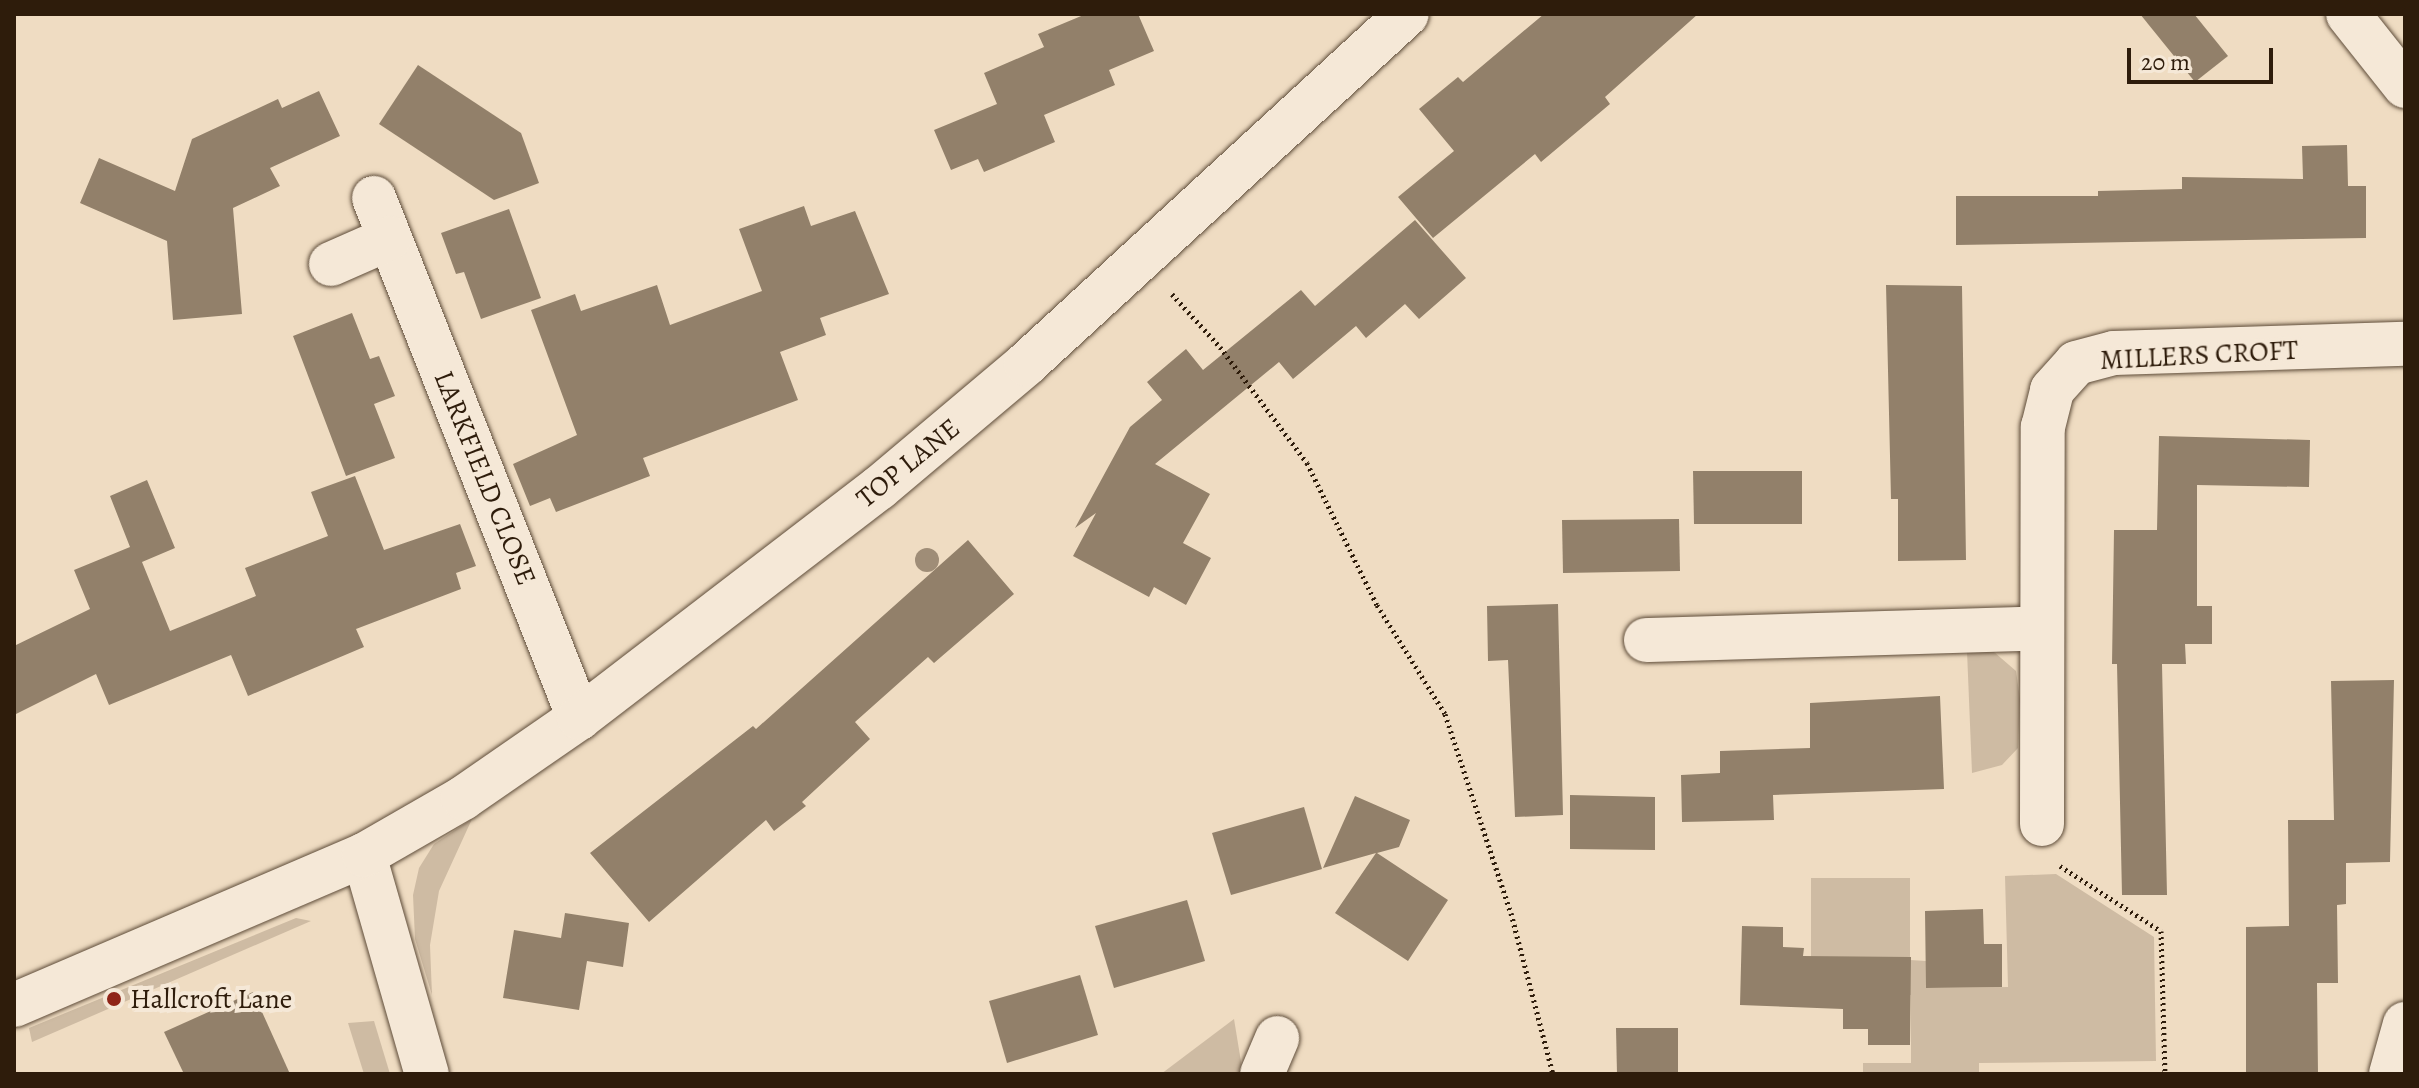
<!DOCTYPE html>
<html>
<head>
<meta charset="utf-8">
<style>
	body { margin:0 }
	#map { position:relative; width:2419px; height:1088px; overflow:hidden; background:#efdcc2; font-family:Alegreya,serif }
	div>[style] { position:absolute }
	.green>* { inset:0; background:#cebba3 }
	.building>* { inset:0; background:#92806a }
	.path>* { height:5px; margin-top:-2.5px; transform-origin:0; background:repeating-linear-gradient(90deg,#2e1c0b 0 2px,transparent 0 6px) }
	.roads { filter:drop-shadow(0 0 2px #5e4c39) drop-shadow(0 0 2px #5e4c39) }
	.minor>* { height:44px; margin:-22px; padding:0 22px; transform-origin:22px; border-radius:22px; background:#f5e8d7 }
	.trees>* { width:24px; height:24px; margin:-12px; border-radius:50%; background:#9f8d77 }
	.dots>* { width:22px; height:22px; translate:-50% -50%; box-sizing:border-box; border:4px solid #f5e8d7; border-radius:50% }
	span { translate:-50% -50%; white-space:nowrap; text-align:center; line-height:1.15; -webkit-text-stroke:8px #f5e8d7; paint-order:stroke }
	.street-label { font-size:28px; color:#2e1c0b }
	.poi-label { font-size:28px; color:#2e1c0b }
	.left { translate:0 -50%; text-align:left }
	.frame { position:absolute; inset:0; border:16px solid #2e1c0b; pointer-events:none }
	.scale { position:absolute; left:2127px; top:48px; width:146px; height:36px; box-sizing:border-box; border:4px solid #2e1c0b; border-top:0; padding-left:10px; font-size:24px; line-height:28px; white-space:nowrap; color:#2e1c0b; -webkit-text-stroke:6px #f5e8d7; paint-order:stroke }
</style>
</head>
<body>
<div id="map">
	<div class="green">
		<div style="clip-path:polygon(1967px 651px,1994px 652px,2016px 671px,2020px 699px,2018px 748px,2002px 765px,1972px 773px)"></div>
		<div style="clip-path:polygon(472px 819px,439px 891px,430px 945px,432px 995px,415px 939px,413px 895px,419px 868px,434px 844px)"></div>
		<div style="clip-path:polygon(2056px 874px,2154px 937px,2156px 1061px,1979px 1063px,1979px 1074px,1863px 1074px,1863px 1063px,1911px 1063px,1911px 995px,1894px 995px,1894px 957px,1811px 957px,1811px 878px,1910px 878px,1910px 960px,1926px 961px,1928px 988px,2008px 987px,2005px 876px)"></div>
		<div style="clip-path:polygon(296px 918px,311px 921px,32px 1042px,29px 1028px)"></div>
		<div style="clip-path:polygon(1234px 1019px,1243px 1074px,1161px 1074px)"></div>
		<div style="clip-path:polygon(374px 1021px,390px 1074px,364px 1074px,348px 1023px)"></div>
	</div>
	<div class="building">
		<div style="clip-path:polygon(1086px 14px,1138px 14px,1154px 51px,1109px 70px,1115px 85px,1044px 115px,1055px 142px,984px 172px,978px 159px,951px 170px,934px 130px,997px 104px,984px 73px,1044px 47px,1038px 34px)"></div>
		<div style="clip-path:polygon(1544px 14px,1698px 14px,1605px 97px,1610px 104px,1541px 162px,1535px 154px,1433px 238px,1398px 197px,1454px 151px,1419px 109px,1458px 77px,1463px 82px)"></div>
		<div style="clip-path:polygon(2140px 14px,2194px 14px,2228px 56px,2195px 82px)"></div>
		<div style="clip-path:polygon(418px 65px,521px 133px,539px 183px,494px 200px,379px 124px)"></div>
		<div style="clip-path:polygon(319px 91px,340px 136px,270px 168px,280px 186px,233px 208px,242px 314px,173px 320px,167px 241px,80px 203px,99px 158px,175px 191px,192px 139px,278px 99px,282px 108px)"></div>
		<div style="clip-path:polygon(2347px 145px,2348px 186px,2366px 186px,2366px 238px,1956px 245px,1956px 196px,2098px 196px,2098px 191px,2182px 189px,2182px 177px,2303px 179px,2302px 146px)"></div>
		<div style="clip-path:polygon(804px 206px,811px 226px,855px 211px,889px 294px,820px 318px,826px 335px,780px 352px,798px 400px,643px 458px,650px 476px,556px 512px,550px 498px,530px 506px,513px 464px,577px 435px,531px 310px,575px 294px,581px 311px,657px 285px,670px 325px,762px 291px,739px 229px)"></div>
		<div style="clip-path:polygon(509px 209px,541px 298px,481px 319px,464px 272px,456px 274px,441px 233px)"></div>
		<div style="clip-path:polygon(1415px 220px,1466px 278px,1419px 319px,1405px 304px,1366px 338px,1356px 326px,1293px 379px,1279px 362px,1155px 464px,1210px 494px,1183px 543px,1211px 558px,1186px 605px,1154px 587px,1149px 597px,1073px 556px,1096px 513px,1075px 528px,1130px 427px,1162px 400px,1147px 382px,1186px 349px,1203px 370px,1301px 290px,1315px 306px)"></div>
		<div style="clip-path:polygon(1886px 285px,1962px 286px,1966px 560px,1898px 561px,1898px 499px,1891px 499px)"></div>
		<div style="clip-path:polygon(352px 313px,370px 359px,379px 356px,395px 396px,374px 404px,395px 458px,346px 476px,293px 336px)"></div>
		<div style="clip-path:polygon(2159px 436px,2310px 440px,2309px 487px,2197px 485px,2197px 606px,2212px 606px,2212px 644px,2185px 644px,2186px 664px,2162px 664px,2167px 895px,2122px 895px,2117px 664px,2112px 664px,2114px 530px,2157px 530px)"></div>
		<div style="clip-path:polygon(1693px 471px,1802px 471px,1802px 524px,1694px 524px)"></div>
		<div style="clip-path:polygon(355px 476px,384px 550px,460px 524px,476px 566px,456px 573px,461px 589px,356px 629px,364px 647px,248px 696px,231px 655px,109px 705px,96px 674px,14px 715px,14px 646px,90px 609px,74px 570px,130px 547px,110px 496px,147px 480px,175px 548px,142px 562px,170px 631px,256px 596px,245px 568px,328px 536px,311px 492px)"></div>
		<div style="clip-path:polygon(1679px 519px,1680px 571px,1563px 573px,1562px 520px)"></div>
		<div style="clip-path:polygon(968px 540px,1014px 594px,934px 663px,928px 657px,855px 722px,870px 739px,802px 802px,806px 806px,774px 831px,766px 820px,649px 922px,590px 853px,753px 726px,756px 729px)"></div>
		<div style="clip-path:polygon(1558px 604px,1563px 815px,1515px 817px,1508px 660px,1488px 661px,1487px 606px)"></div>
		<div style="clip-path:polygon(2394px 680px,2390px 862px,2346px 863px,2346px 904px,2337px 905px,2338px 983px,2317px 983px,2318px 1074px,2246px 1074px,2246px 927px,2289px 926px,2288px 820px,2334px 820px,2331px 681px)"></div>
		<div style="clip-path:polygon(1940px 696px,1944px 789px,1773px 795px,1774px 820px,1682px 822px,1681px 775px,1720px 773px,1720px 751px,1810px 748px,1810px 703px)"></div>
		<div style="clip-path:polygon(1570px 795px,1655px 797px,1655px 850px,1570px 849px)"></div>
		<div style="clip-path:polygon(1355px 796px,1410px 820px,1399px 847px,1377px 853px,1448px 900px,1408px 961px,1335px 913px,1376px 853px,1323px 868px)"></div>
		<div style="clip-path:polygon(1304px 807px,1322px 869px,1231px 895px,1212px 833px)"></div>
		<div style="clip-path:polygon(1187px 900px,1205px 961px,1114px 988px,1095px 926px)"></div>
		<div style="clip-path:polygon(1983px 909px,1984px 944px,2002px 944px,2002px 987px,1926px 988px,1925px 911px)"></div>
		<div style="clip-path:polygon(565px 913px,629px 923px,623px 967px,587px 961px,579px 1010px,503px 998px,514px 930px,561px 938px)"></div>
		<div style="clip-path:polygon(1742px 926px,1783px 927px,1783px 947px,1804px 948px,1803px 956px,1911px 957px,1910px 1045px,1868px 1045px,1868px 1029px,1843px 1029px,1843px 1009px,1740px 1005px)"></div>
		<div style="clip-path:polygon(1080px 975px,1098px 1035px,1007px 1063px,989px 1001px)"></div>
		<div style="clip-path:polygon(253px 992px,290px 1074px,184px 1074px,164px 1032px)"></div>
		<div style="clip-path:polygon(1616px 1028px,1678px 1028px,1678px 1074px,1617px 1074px)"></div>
	</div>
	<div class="path">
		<div style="left:1172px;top:294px;width:72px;rotate:47.8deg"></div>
		<div style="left:1220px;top:347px;width:145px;rotate:53.1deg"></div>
		<div style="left:1307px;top:463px;width:158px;rotate:63.8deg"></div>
		<div style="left:1377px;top:605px;width:128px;rotate:58deg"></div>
		<div style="left:1445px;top:714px;width:210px;rotate:71.7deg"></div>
		<div style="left:1511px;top:913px;width:166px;rotate:75.4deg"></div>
		<div style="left:2060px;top:866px;width:120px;rotate:32.8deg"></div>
		<div style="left:2161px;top:931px;width:143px;rotate:88.4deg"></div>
	</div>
	<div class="roads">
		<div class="minor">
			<div style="left:2348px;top:14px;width:92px;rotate:51.6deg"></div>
			<div style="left:374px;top:198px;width:559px;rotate:68.48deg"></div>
			<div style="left:331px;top:264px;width:64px;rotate:-23.8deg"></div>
			<div style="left:1646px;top:640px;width:394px;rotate:-1.7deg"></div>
			<div style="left:2042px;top:824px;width:397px;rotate:-89.9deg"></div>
			<div style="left:2043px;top:427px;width:38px;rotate:-76deg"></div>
			<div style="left:2052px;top:390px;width:36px;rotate:-48deg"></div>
			<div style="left:2076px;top:363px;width:39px;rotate:-15deg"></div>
			<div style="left:2114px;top:353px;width:291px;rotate:-1.8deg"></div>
			<div style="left:364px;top:855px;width:228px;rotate:74deg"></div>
			<div style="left:14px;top:1005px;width:381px;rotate:-23.2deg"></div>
			<div style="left:364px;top:855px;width:114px;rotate:-29.9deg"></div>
			<div style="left:463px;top:798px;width:141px;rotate:-34.6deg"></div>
			<div style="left:579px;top:718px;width:378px;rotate:-37.5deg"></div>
			<div style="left:879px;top:488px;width:192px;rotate:-40.1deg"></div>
			<div style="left:1026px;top:364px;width:517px;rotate:-42.57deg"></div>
			<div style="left:1262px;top:1074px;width:39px;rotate:-67deg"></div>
			<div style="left:2391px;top:1074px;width:52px;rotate:-74.4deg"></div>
		</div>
	</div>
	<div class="trees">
		<div style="left:927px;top:560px"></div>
	</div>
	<div class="dots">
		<div style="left:114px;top:999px;background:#8f2418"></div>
	</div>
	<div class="street-label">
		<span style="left:2199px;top:355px;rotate:-3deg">MILLERS CROFT</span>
		<span style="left:908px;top:463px;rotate:-39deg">TOP LANE</span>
		<span style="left:485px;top:478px;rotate:68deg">LARKFIELD CLOSE</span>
	</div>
	<div class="poi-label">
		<span class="left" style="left:130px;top:999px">Hallcroft Lane</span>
	</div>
	<div class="frame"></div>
	<div class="scale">20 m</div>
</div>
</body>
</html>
